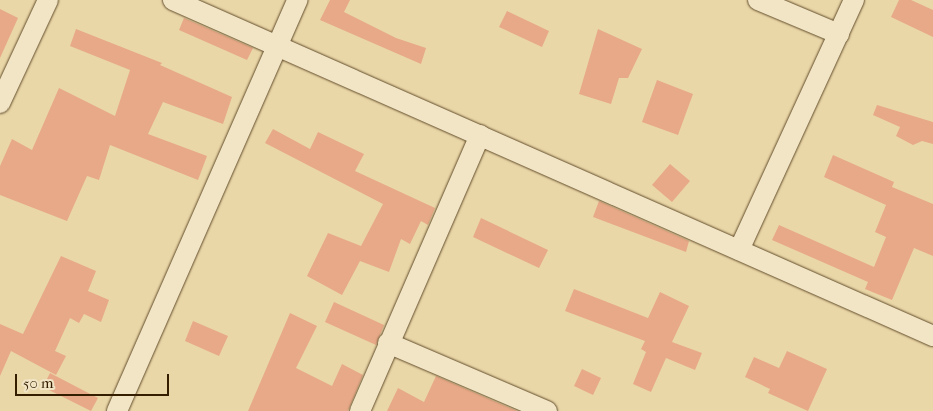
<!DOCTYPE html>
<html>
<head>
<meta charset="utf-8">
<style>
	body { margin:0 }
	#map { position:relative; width:933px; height:411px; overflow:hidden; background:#ead7a8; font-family:"IM FELL French Canon",serif }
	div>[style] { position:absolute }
	.building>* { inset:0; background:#e7a988 }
	.roads { filter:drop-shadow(0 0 1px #624c2a) drop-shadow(0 0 1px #624c2a) }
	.minor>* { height:20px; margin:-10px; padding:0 10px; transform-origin:10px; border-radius:10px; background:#f1e5c6 }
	span { translate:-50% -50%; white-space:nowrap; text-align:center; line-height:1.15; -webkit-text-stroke:4.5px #f1e5c6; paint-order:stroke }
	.scale { position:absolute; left:15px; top:374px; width:154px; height:22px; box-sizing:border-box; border:2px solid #351e00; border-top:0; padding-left:6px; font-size:15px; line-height:18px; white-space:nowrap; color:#351e00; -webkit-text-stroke:4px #f1e5c6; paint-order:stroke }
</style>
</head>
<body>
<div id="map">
	<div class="building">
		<div style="clip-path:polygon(330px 0,350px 0,344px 12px,396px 38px,426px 48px,421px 64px,320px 20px)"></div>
		<div style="clip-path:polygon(899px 0,911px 0,933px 10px,933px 37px,891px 17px)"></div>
		<div style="clip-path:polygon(0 9px,18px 18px,0 58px)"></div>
		<div style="clip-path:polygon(507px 11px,549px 31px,542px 47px,499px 27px)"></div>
		<div style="clip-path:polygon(184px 18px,253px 48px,247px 60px,179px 30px)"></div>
		<div style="clip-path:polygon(76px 29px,162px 63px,160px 65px,232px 97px,223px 124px,163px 102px,148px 134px,207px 156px,198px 180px,110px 145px,99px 180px,87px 176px,67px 221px,0 195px,0 166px,12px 139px,32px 150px,59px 88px,115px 116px,130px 70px,70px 46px)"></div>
		<div style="clip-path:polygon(598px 29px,642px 49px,628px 78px,619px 78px,611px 104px,579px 94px)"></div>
		<div style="clip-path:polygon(657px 80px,693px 94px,678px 135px,642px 122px)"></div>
		<div style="clip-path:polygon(877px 105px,933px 122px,933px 144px,922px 141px,913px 145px,896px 136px,900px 127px,873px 115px)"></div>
		<div style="clip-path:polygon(273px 129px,310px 149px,318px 132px,364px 154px,355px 171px,435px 208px,428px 225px,421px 221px,410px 244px,401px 239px,389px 272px,360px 261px,342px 295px,307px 276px,328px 233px,361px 246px,383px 204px,265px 143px)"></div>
		<div style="clip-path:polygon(833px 155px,894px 182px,892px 187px,933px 204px,933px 256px,914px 248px,892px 300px,865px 289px,868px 282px,772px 240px,779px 225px,874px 267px,886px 237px,875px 232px,886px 205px,824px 177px)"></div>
		<div style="clip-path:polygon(670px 164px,690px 181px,672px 202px,652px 185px)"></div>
		<div style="clip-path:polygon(599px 201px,689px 241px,686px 252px,593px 217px)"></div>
		<div style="clip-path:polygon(481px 218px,548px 250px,539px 268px,473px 237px)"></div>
		<div style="clip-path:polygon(61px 256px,96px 271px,88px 291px,109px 300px,101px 322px,84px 314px,79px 323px,70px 318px,55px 351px,66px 356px,56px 375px,11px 351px,0 376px,0 324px,23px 334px)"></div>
		<div style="clip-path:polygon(574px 289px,648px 318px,660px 292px,689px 306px,672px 342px,702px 353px,695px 370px,666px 358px,651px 392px,633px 384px,646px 352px,641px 349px,645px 341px,565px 311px)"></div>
		<div style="clip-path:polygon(334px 302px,384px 325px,376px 345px,325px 322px)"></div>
		<div style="clip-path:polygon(290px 313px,317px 326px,296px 368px,332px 386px,342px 364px,363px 375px,348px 411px,248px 411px)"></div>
		<div style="clip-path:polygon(193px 321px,228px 336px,219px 356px,185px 341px)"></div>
		<div style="clip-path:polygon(787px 351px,827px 369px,808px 411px,768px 393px,770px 389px,745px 377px,754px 357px,779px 368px)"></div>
		<div style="clip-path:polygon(582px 369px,601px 378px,593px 395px,574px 386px)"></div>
		<div style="clip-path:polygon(50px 373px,98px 398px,91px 411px,43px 387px)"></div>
		<div style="clip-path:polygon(436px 376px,517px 411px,387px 411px,398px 388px,424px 402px)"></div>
	</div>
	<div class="roads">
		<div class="minor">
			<div style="left:173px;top:0;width:831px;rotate:23.85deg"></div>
			<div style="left:758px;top:0;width:88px;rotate:22.8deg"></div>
			<div style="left:0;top:103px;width:114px;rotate:-65deg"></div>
			<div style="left:739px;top:250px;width:275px;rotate:-65.3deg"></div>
			<div style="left:388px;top:343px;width:173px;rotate:23.2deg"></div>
			<div style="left:117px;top:411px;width:449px;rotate:-66.3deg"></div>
			<div style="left:360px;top:411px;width:301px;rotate:-66.5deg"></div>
		</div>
	</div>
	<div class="scale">50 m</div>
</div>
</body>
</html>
